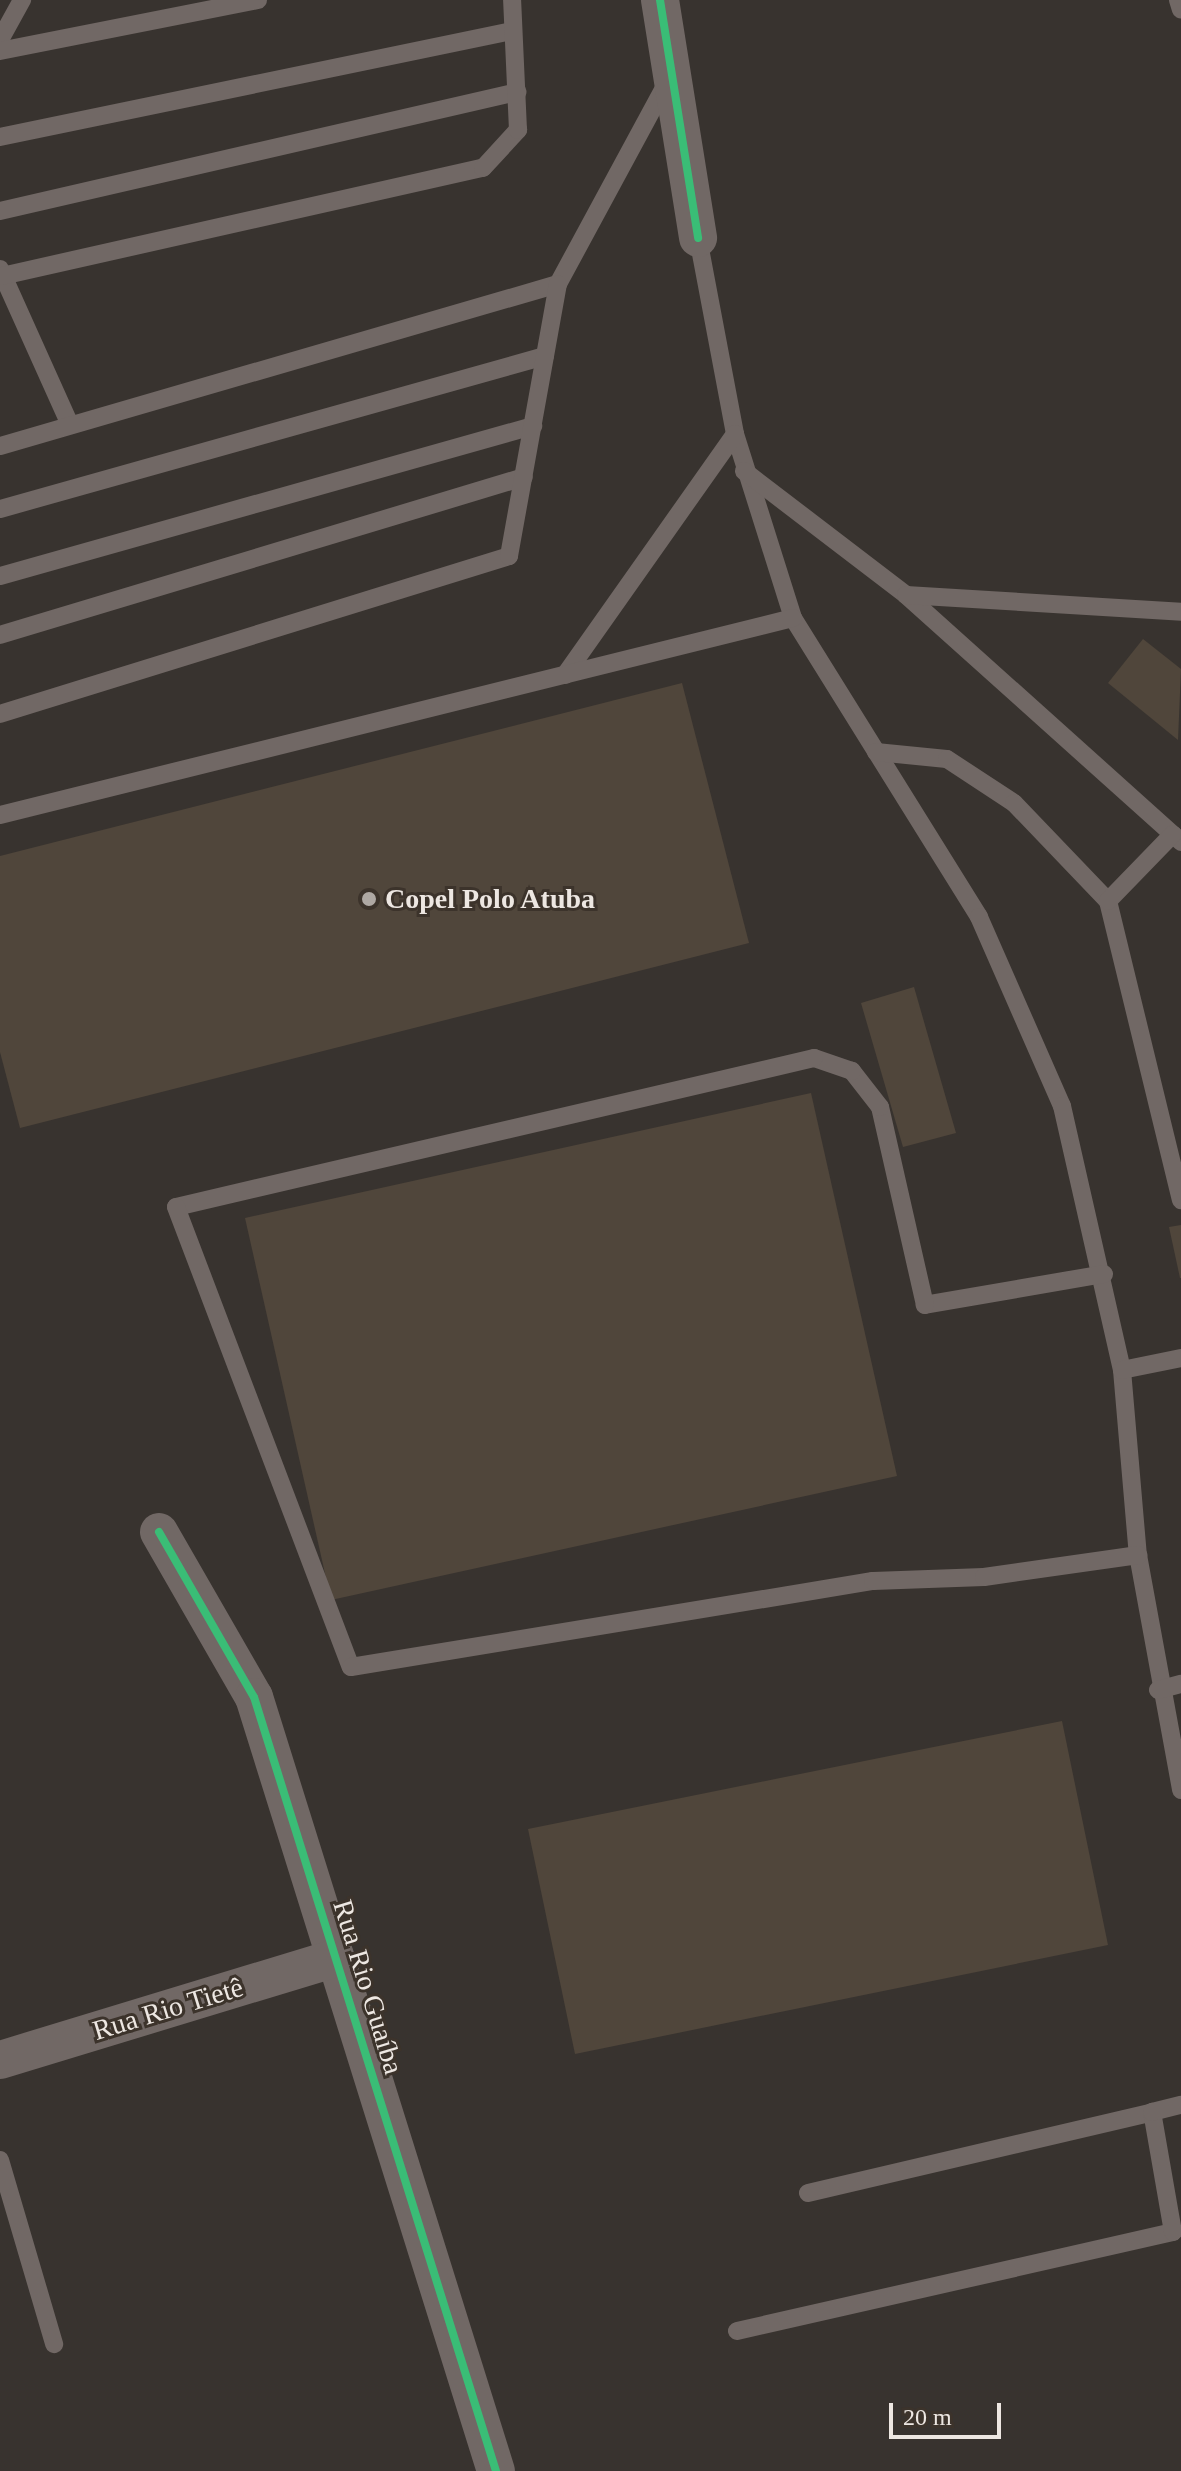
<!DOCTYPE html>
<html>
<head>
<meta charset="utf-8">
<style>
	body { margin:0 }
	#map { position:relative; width:1181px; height:2471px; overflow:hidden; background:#38332f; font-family:"Times New Roman",serif }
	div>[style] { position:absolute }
	.building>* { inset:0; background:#50463b }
	.lane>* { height:18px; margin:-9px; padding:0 9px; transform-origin:9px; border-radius:9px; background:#716865 }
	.street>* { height:38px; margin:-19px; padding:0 19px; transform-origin:19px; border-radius:19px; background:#716865 }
	.cycleway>* { height:8px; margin:-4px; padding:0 4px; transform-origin:4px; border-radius:4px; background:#3abd76 }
	.dots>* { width:22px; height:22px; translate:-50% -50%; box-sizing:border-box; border:4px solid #3c332b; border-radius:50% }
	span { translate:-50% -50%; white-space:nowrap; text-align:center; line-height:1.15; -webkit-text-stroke:6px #3c332b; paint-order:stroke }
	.poi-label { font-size:28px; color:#ede7e2; font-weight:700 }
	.left { translate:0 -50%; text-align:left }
	.street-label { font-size:28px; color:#ede7e2 }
	.scale { position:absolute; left:889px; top:2403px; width:112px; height:36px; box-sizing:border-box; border:4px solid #ede7e2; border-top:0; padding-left:10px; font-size:24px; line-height:28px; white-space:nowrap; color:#ede7e2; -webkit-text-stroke:6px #3c332b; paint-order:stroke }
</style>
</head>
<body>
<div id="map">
	<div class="building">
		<div style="clip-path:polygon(1143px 639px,1181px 669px,1178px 740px,1108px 683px)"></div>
		<div style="clip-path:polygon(682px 683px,749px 943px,20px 1128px,0 1052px,0 856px)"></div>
		<div style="clip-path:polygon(914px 987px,956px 1133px,903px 1147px,861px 1003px)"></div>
		<div style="clip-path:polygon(811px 1093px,897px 1476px,331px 1600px,245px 1218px)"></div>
		<div style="clip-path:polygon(1181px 1225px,1181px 1278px,1180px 1278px,1169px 1227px)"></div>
		<div style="clip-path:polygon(1062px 1721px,1108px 1945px,575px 2054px,528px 1829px)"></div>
	</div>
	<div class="lane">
		<div style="left:1178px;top:0;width:10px;rotate:73deg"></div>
		<div style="left:0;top:40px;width:46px;rotate:-61.2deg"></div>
		<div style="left:0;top:51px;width:263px;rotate:-11.2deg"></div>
		<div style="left:0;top:137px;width:523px;rotate:-11.7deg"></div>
		<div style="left:0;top:211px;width:531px;rotate:-12.96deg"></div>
		<div style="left:698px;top:238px;width:199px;rotate:79.3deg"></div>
		<div style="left:735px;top:434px;width:193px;rotate:72.5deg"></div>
		<div style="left:793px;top:618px;width:352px;rotate:58.1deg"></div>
		<div style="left:979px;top:917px;width:206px;rotate:66.3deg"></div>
		<div style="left:1062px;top:1106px;width:271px;rotate:77.2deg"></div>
		<div style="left:1122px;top:1370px;width:186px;rotate:85.1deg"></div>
		<div style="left:1138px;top:1555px;width:239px;rotate:79.6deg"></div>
		<div style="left:0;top:269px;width:171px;rotate:65.8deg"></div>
		<div style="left:2px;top:276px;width:493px;rotate:-12.7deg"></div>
		<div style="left:483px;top:168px;width:52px;rotate:-47.4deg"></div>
		<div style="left:518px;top:130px;width:130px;rotate:-92.6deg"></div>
		<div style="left:0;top:446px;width:581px;rotate:-16.19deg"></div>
		<div style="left:558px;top:284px;width:233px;rotate:-61.6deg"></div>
		<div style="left:744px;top:471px;width:204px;rotate:37.4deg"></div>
		<div style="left:906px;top:595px;width:370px;rotate:41.9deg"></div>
		<div style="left:0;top:509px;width:566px;rotate:-15.68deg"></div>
		<div style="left:0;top:576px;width:554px;rotate:-15.72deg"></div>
		<div style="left:906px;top:595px;width:276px;rotate:3.5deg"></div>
		<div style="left:0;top:635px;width:547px;rotate:-16.78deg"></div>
		<div style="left:565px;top:675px;width:295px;rotate:-54.8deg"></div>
		<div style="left:0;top:714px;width:533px;rotate:-17.24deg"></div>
		<div style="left:509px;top:556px;width:276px;rotate:-79.8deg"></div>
		<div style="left:876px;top:752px;width:71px;rotate:5.6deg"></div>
		<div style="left:947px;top:759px;width:80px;rotate:33.3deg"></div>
		<div style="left:1014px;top:803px;width:136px;rotate:46.2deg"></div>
		<div style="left:1108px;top:901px;width:308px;rotate:76.3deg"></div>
		<div style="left:0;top:815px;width:817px;rotate:-13.95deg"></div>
		<div style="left:1108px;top:901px;width:93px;rotate:-45.9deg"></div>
		<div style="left:1104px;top:1274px;width:182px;rotate:170.2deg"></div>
		<div style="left:925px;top:1305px;width:203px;rotate:-102.8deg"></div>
		<div style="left:880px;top:1107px;width:46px;rotate:-127.9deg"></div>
		<div style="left:852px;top:1071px;width:40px;rotate:-161.1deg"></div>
		<div style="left:814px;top:1058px;width:655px;rotate:166.85deg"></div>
		<div style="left:176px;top:1207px;width:492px;rotate:69.2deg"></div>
		<div style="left:351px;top:1667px;width:529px;rotate:-9.36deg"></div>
		<div style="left:873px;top:1581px;width:111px;rotate:-2.1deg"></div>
		<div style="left:984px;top:1577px;width:156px;rotate:-8.1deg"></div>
		<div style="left:1122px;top:1370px;width:60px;rotate:-11.5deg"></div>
		<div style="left:1158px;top:1690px;width:24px;rotate:-15deg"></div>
		<div style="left:0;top:2160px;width:192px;rotate:73.6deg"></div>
		<div style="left:808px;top:2193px;width:353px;rotate:-13.2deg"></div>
		<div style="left:737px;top:2331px;width:447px;rotate:-12.8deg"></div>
		<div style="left:1173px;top:2232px;width:122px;rotate:-99.9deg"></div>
		<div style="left:1152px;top:2112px;width:30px;rotate:-14deg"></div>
	</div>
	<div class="street">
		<div style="left:660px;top:0;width:241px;rotate:80.9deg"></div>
		<div style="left:159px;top:1532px;width:190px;rotate:60.1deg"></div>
		<div style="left:254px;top:1697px;width:811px;rotate:72.64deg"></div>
		<div style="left:0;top:2060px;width:351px;rotate:-16.9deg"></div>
	</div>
	<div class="cycleway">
		<div style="left:660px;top:0;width:241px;rotate:80.9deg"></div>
		<div style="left:159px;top:1532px;width:190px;rotate:60.1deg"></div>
		<div style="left:254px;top:1697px;width:811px;rotate:72.64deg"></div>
	</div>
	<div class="dots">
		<div style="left:369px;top:899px;background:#aea8a3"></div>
	</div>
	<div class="poi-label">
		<span class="left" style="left:385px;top:899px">Copel Polo Atuba</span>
	</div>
	<div class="street-label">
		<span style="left:368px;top:1987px;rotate:73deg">Rua Rio Guaíba</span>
		<span style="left:168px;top:2009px;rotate:-17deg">Rua Rio Tietê</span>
	</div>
	<div class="scale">20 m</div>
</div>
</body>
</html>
